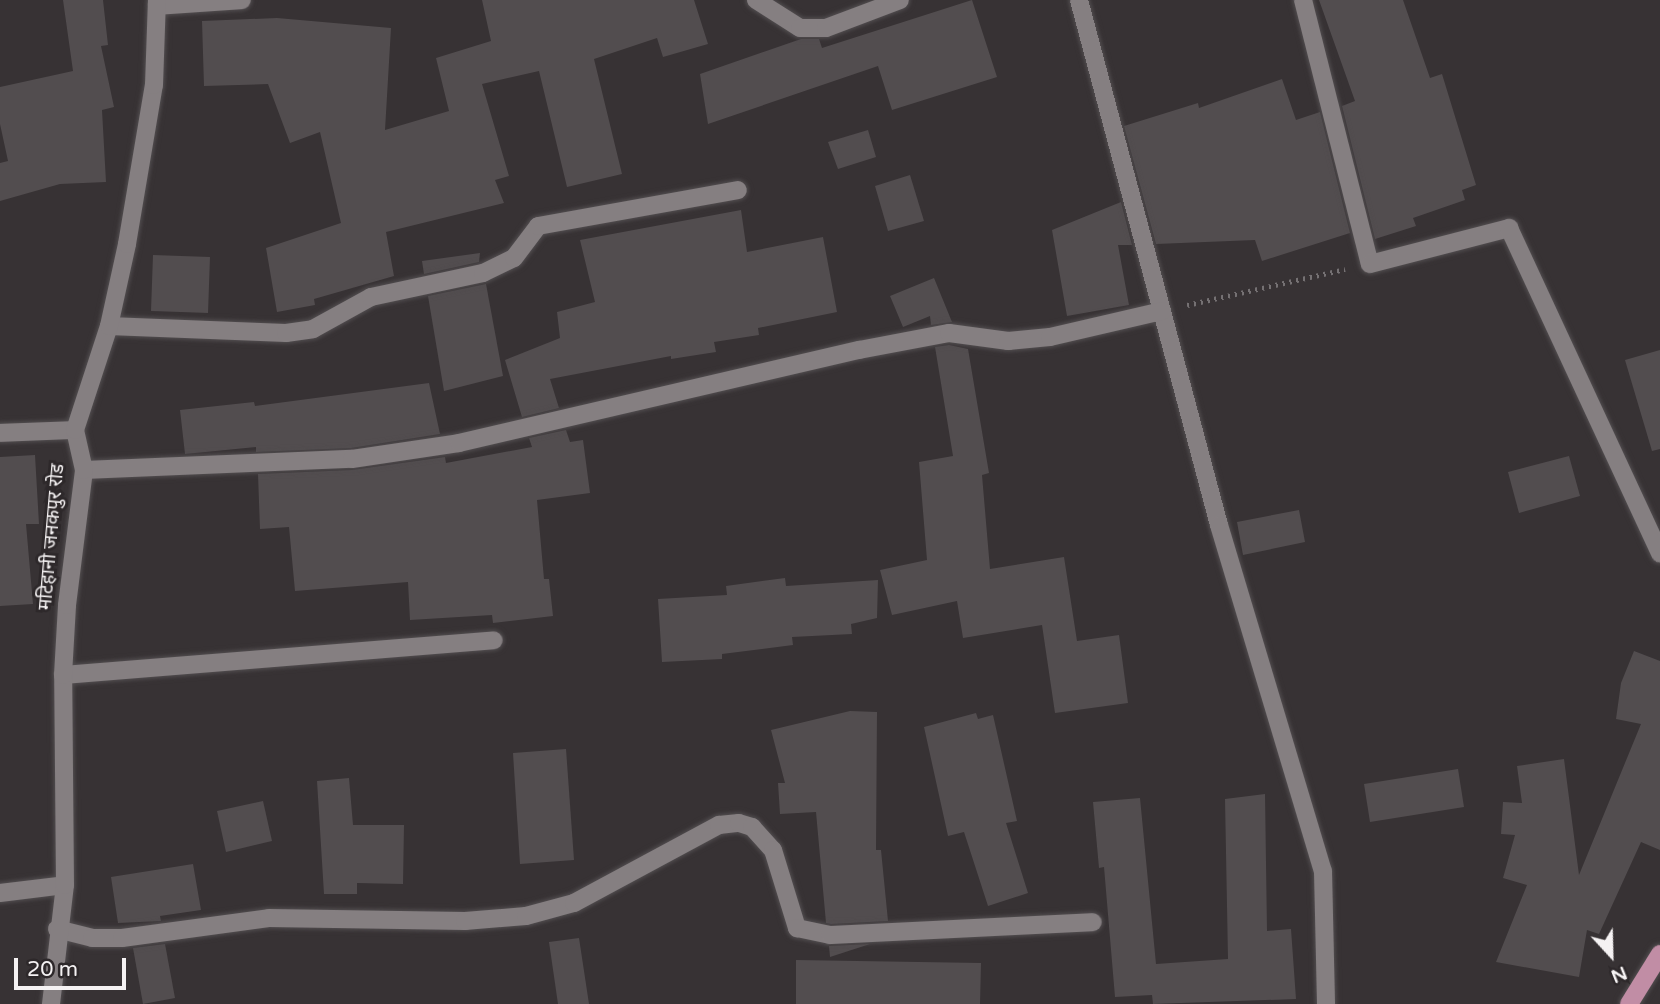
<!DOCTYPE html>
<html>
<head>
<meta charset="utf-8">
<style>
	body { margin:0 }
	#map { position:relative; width:1660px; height:1004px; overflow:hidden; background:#373234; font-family:"Varela Round","Noto Sans Devanagari",sans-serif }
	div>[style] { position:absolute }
	.building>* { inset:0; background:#524d4f }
	.path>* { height:4.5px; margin-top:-2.25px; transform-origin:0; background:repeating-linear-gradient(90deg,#757173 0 2px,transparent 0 7px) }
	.roads { filter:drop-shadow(0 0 2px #524e50) drop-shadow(0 0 2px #524e50) }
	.service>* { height:18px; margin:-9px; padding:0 9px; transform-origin:9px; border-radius:9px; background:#857f81 }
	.minor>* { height:18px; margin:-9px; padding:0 9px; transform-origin:9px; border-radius:9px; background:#857f81 }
	.primary>* { height:18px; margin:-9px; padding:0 9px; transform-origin:9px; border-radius:9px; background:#c18da5 }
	span { translate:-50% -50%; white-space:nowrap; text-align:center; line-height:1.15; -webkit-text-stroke:6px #2d282a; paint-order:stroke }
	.street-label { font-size:19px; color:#f5f2f3 }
	.north { position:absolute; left:1576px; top:920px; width:70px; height:70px; -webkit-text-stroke:5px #2d282a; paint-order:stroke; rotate:158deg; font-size:19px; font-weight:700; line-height:28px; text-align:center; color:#f5f2f3 }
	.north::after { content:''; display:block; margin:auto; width:24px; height:32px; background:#f5f2f3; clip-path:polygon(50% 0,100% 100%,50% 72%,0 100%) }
	.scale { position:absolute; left:14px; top:958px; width:112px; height:32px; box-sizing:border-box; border:4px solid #f5f2f3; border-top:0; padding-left:9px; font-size:21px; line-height:24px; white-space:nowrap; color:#f5f2f3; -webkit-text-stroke:5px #2d282a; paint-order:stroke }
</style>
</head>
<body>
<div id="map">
	<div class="building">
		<div style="clip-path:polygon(63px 0,103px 0,108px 45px,101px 46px,114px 107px,102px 110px,106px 182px,60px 184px,0 201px,0 163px,8px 161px,0 124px,0 87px,73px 71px)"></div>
		<div style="clip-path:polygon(482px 0,694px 0,708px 44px,663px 57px,657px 38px,594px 59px,622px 174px,567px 187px,539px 71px,482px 84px,509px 176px,495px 180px,504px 203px,386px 232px,394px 276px,314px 299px,315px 305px,277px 312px,266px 248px,341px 223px,320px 132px,290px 143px,268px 84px,204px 86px,202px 21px,277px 18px,391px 28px,385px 130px,449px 111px,436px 58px,491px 41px)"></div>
		<div style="clip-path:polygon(972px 0,997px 77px,892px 110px,878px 66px,708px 124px,700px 74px,801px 39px,819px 39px,822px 48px)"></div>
		<div style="clip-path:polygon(1319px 0,1403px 0,1430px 78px,1442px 74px,1476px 185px,1462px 190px,1465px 200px,1413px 218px,1416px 226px,1375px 239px,1342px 106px,1355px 101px)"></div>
		<div style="clip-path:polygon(1282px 79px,1296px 120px,1320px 112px,1350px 233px,1262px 261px,1255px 240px,1156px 244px,1124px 126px,1198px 103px,1199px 108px)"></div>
		<div style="clip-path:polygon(868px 130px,876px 157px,838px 169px,828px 142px)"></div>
		<div style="clip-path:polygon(910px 175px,924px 221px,888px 231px,875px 186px)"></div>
		<div style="clip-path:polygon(1121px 202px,1132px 245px,1118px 245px,1129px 305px,1067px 316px,1052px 230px)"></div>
		<div style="clip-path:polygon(741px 210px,747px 252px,823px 237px,837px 312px,758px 328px,759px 335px,714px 342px,716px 352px,671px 359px,671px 356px,550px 379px,559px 408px,522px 417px,505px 360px,560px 338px,557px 312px,595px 302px,580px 240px)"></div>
		<div style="clip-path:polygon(480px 253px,479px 262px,424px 274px,422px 261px)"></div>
		<div style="clip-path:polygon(153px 255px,210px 257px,208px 313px,151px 311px)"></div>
		<div style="clip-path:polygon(934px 278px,952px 322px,931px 325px,930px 316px,903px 327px,890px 296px)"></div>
		<div style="clip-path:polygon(486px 284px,503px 376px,444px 391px,428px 296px)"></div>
		<div style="clip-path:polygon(949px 345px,968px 349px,989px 473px,982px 475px,990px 569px,1064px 557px,1077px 641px,1119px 635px,1128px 703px,1055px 713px,1042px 625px,963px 638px,957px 601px,892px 615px,880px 570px,927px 560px,919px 462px,953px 456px,935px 347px)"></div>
		<div style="clip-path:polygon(1660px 350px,1660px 449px,1652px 451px,1625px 360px)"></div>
		<div style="clip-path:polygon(429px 383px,440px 434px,351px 448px,256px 452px,256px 447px,185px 454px,180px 410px,254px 402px,255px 406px)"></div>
		<div style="clip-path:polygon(566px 430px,570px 442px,583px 440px,590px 493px,537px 500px,544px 579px,549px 579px,553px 616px,493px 623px,492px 615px,410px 620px,408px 582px,295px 591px,289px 527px,260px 529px,258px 474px,352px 470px,445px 457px,446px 463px,532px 447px,529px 438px)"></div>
		<div style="clip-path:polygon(35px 455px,39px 524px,26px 524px,33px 604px,0 606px,0 457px)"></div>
		<div style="clip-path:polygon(1569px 456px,1580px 496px,1519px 513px,1508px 472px)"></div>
		<div style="clip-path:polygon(1299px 510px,1305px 542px,1243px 555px,1237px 522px)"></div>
		<div style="clip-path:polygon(785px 578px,786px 586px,878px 580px,877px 618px,851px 624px,852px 634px,792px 637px,793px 645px,722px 654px,722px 659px,662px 662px,658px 599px,727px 595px,726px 586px)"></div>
		<div style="clip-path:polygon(1634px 651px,1660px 661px,1660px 850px,1641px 842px,1599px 934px,1587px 930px,1579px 977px,1496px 962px,1527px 885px,1503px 878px,1515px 835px,1501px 834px,1503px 802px,1522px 803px,1517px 766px,1564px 759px,1579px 875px,1641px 724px,1616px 719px,1621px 683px)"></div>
		<div style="clip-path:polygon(850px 711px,877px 712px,876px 850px,881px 850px,888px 921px,831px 924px,826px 923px,816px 812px,780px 814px,778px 783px,785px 783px,771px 730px)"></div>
		<div style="clip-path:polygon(976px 713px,978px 719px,993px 715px,1017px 821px,1006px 823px,1028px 893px,988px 906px,964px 832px,948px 836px,924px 727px)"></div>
		<div style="clip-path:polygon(566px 749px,574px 860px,520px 864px,513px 753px)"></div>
		<div style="clip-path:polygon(1458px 769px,1464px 807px,1370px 822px,1364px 784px)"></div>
		<div style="clip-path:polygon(349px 778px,353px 825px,404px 825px,403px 884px,357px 883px,357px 894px,324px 894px,317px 781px)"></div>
		<div style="clip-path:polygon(1265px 794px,1267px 931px,1291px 929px,1296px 999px,1153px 1004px,1152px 995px,1115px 997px,1104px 867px,1099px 868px,1093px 802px,1140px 798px,1156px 964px,1228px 959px,1225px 799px)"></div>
		<div style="clip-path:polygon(263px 801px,272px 841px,226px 852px,217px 811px)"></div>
		<div style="clip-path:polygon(193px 864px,201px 910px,160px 916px,161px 921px,118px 923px,111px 877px)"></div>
		<div style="clip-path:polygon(579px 938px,589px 1004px,558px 1004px,549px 942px)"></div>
		<div style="clip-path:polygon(165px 944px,175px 998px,143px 1004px,133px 948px)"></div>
		<div style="clip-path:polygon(870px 944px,830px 957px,829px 946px)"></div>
		<div style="clip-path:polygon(796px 960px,981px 963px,980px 1004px,796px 1004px)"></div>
	</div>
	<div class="path">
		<div style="left:1187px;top:305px;width:162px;rotate:-12.8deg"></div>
	</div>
	<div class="roads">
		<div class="service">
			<div style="left:756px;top:0;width:52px;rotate:32.5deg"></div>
			<div style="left:800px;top:28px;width:26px"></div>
			<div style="left:826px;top:28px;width:79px;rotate:-20.7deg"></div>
			<div style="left:1303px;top:0;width:272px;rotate:75.8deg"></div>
			<div style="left:1370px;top:264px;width:144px;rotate:-14.5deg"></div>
			<div style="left:1509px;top:228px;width:359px;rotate:65.1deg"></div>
			<div style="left:157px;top:6px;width:85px;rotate:-4deg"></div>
		</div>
		<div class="minor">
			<div style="left:1079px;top:0;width:543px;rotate:75.07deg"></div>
			<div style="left:1219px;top:525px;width:361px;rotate:73.3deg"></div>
			<div style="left:1323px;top:871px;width:133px;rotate:88.7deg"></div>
			<div style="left:109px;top:326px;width:177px;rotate:2.3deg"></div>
			<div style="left:286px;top:333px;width:27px;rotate:-8deg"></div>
			<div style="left:313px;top:329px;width:66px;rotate:-28.9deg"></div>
			<div style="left:371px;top:297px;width:115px;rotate:-12.1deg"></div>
			<div style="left:483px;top:273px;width:34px;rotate:-26deg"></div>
			<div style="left:514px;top:258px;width:40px;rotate:-53deg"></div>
			<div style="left:538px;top:226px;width:203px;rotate:-10.2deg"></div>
			<div style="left:0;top:433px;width:75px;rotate:-2.3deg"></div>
			<div style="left:84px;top:470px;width:268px;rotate:-2.4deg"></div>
			<div style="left:352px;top:459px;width:108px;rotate:-8.5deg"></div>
			<div style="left:459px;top:443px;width:411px;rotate:-13.1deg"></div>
			<div style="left:859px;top:350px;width:92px;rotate:-10.7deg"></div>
			<div style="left:949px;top:333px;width:60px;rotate:7.7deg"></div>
			<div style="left:1008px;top:341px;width:42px;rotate:-5.4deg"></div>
			<div style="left:1050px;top:337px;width:115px;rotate:-13.1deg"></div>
			<div style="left:63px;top:675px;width:432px;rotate:-4.6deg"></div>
			<div style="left:0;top:893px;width:65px;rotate:-7deg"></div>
			<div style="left:57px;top:929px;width:36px;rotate:14deg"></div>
			<div style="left:92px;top:938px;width:30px"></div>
			<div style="left:122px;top:938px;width:148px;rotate:-7.7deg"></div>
			<div style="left:269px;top:918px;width:196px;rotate:0.9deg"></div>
			<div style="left:465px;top:921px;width:61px;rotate:-4.7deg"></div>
			<div style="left:526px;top:916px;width:50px;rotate:-15.2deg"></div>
			<div style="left:574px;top:903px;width:165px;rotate:-28.3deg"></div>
			<div style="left:719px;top:825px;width:20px;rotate:-6deg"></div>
			<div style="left:739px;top:823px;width:14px;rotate:17deg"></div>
			<div style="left:752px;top:827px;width:31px;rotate:48deg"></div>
			<div style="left:773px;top:850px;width:82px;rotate:72.9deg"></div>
			<div style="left:797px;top:928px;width:34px;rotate:12deg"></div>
			<div style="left:830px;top:935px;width:263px;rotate:-2.8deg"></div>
			<div style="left:51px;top:1004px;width:120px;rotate:-83.3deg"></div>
			<div style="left:65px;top:885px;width:210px;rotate:-90.5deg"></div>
			<div style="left:63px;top:675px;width:70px;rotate:-86.7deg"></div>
			<div style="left:67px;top:605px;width:136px;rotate:-82.8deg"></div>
			<div style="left:84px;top:470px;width:41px;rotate:-102.7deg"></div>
			<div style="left:75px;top:430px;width:109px;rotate:-71.9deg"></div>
			<div style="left:109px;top:326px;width:84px;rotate:-77.6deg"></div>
			<div style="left:127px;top:244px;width:161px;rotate:-80.4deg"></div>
			<div style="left:154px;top:85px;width:85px;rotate:-88deg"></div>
		</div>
		<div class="primary">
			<div style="left:1629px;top:1004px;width:59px;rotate:-58.2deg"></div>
		</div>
	</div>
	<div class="street-label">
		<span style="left:52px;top:537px;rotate:-85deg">मटिहानी जनकपुर रोड</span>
	</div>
	<div class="north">N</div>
	<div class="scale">20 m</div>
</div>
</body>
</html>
